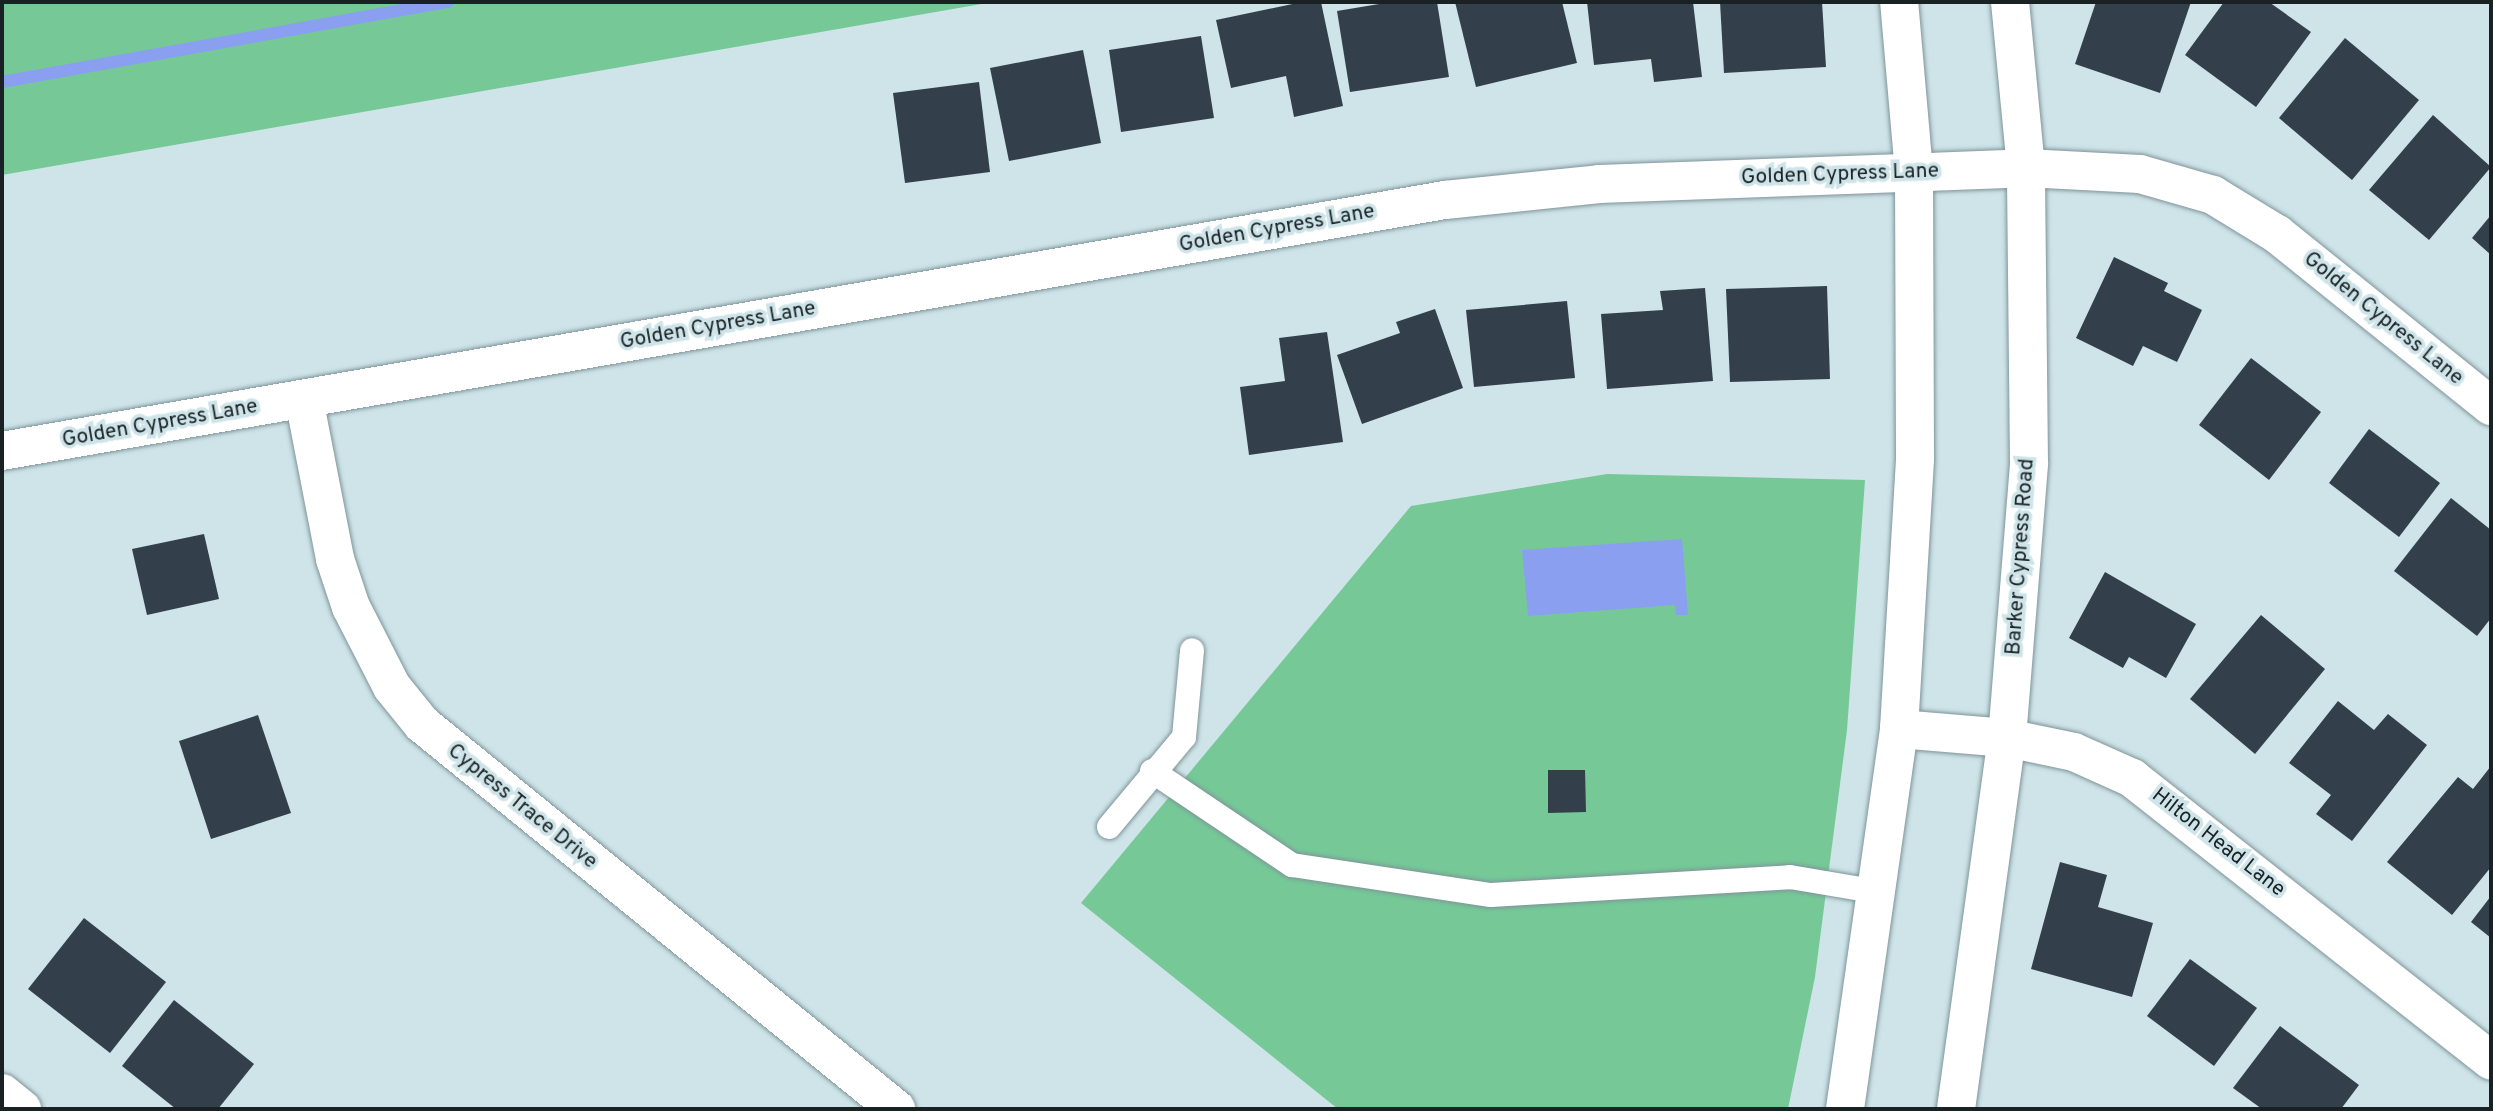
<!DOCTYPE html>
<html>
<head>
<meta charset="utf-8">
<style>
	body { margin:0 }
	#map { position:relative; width:2493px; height:1111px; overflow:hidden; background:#cee4e9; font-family:Overpass,sans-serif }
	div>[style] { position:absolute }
	.green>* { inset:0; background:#76c997 }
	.water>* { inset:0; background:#8a9fef }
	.stream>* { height:12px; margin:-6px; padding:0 6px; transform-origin:6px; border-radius:6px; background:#8a9fef }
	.building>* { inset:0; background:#33404b }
	.roads { filter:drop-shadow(0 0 2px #7f9499) drop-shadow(0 0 2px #7f9499) }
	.lane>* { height:24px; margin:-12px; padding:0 12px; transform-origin:12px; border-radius:12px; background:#fff }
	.street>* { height:38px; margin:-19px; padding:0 19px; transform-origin:19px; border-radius:19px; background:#fff }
	.secondary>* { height:38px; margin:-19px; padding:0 19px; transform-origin:19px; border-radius:19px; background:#fff }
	span { translate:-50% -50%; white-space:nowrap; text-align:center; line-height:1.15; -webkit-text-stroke:7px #cee4e9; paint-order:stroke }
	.street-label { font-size:21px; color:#192123 }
	.frame { position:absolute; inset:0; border:4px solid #192123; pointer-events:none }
</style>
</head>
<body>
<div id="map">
	<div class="green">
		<div style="clip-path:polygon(2px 2px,993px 2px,2px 175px)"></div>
		<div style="clip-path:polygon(1607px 474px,1865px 480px,1847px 730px,1815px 977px,1788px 1109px,1338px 1109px,1081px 903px,1411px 506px)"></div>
	</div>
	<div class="water">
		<div style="clip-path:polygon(1682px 539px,1688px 615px,1676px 615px,1675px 605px,1528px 616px,1522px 550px)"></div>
	</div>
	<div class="stream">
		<div style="left:2px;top:82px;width:453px;rotate:-10.2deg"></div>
	</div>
	<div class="building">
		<div style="clip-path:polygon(1302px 2px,1321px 2px,1343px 106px,1294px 117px,1286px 76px,1231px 88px,1216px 20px)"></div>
		<div style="clip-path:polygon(1391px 2px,1437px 2px,1449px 77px,1350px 92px,1337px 11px)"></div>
		<div style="clip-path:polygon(1455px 2px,1562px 2px,1577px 63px,1476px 87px)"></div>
		<div style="clip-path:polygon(1587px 2px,1693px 2px,1702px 77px,1654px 82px,1651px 59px,1594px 65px)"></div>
		<div style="clip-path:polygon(1720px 2px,1822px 2px,1826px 67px,1724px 73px)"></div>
		<div style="clip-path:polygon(2096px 2px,2191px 2px,2160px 93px,2075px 64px)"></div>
		<div style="clip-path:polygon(2224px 2px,2269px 2px,2311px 32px,2256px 107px,2185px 55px)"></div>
		<div style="clip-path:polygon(1201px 36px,1214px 118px,1121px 132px,1109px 50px)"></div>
		<div style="clip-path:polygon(2345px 38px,2419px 100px,2352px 180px,2279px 118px)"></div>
		<div style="clip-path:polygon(1083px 50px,1101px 143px,1009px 161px,990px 68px)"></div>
		<div style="clip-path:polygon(979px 82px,990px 172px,905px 183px,893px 93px)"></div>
		<div style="clip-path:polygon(2433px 115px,2491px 167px,2429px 240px,2369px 190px)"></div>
		<div style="clip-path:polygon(2491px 215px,2491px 255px,2472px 238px)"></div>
		<div style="clip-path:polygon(2114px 257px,2168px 283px,2164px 291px,2202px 310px,2177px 362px,2143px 346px,2133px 366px,2076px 338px)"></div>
		<div style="clip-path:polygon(1827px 286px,1830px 379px,1730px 382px,1726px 289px)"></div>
		<div style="clip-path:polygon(1705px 288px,1713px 381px,1607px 389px,1601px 314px,1663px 310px,1660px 291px)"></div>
		<div style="clip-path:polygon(1567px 301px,1575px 378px,1474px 387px,1466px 310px)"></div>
		<div style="clip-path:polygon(1435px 309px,1463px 388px,1362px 424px,1337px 355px,1400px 333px,1396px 322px)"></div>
		<div style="clip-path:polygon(1327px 332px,1343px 442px,1249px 455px,1240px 387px,1285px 381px,1279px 338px)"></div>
		<div style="clip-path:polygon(2251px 358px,2321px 412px,2269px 480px,2199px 425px)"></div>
		<div style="clip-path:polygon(2369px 429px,2440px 483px,2399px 537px,2329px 483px)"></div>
		<div style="clip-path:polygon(2451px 498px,2491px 530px,2491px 618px,2477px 636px,2394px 571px)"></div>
		<div style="clip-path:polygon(204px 534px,219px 599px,147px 615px,132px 549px)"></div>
		<div style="clip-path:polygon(2105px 572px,2196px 624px,2166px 678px,2129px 657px,2123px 668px,2069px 638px)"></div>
		<div style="clip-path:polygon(2261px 615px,2325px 669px,2255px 754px,2190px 699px)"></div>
		<div style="clip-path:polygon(2338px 701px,2374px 730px,2388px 714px,2427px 745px,2352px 841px,2316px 814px,2331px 795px,2289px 763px)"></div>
		<div style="clip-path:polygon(258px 715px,291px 813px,211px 839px,179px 741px)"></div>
		<div style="clip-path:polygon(2491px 766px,2491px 867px,2452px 915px,2387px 862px,2458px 777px,2473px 789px)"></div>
		<div style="clip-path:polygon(1548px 770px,1585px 770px,1586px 812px,1548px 813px)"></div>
		<div style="clip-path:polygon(2060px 862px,2107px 875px,2098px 907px,2153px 923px,2132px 997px,2031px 969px)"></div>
		<div style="clip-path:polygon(2491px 896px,2491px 938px,2471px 922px)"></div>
		<div style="clip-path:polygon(84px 918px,166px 982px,110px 1053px,28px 989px)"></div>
		<div style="clip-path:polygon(2190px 959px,2257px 1008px,2214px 1066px,2147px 1016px)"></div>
		<div style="clip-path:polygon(174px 1000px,254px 1064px,218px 1109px,176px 1109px,122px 1066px)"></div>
		<div style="clip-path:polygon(2280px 1026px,2359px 1085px,2341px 1109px,2262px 1109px,2233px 1088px)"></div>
	</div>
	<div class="roads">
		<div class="lane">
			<div style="left:1152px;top:771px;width:169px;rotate:33.9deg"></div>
			<div style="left:1292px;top:865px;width:201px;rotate:8.6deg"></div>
			<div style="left:1491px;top:895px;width:300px;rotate:-3.4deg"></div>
			<div style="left:1790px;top:877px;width:90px;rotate:9.6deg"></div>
			<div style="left:1109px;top:827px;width:117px;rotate:-50.2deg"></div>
			<div style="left:1184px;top:737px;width:87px;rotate:-84.7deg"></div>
		</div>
		<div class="street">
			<div style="left:304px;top:399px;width:163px;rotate:79deg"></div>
			<div style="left:335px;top:559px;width:51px;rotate:71.6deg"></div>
			<div style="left:351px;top:607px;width:90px;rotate:62.9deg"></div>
			<div style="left:392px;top:687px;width:48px;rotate:51deg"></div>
			<div style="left:422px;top:724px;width:611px;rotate:39.08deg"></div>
			<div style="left:2px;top:451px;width:1465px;rotate:-9.87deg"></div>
			<div style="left:1445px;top:200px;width:155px;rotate:-5.9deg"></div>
			<div style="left:1599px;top:184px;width:427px;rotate:-2.1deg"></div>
			<div style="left:2026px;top:168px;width:114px;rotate:3deg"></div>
			<div style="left:2140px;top:174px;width:76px;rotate:16deg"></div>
			<div style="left:2213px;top:195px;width:75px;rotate:31.4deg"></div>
			<div style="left:2277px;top:234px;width:275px;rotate:38.8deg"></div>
			<div style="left:1899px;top:729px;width:108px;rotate:4.8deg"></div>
			<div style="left:2007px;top:738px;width:68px;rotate:11.8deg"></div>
			<div style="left:2074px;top:752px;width:64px;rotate:24.1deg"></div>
			<div style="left:2132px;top:778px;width:457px;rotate:38.2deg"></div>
			<div style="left:2px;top:1093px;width:26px;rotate:39deg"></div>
		</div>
		<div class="secondary">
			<div style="left:1845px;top:1109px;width:384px;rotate:-81.9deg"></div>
			<div style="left:1899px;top:729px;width:271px;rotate:-86.6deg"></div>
			<div style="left:1915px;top:458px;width:286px;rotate:-90.2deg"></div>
			<div style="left:1914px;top:172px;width:171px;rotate:-95deg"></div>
			<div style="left:1956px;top:1109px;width:374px;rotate:-82.2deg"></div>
			<div style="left:2007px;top:738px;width:276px;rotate:-85.4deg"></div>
			<div style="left:2029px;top:463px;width:295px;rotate:-90.6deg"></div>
			<div style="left:2026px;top:168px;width:167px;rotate:-95.5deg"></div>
		</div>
	</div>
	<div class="street-label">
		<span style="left:1840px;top:175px;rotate:-2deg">Golden Cypress Lane</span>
		<span style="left:1277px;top:229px;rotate:-10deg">Golden Cypress Lane</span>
		<span style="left:2383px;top:319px;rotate:39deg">Golden Cypress Lane</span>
		<span style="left:718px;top:326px;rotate:-10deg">Golden Cypress Lane</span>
		<span style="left:160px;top:424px;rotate:-10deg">Golden Cypress Lane</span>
		<span style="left:2021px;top:557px;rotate:-86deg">Barker Cypress Road</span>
		<span style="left:522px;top:807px;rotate:39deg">Cypress Trace Drive</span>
		<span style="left:2218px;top:843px;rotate:38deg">Hilton Head Lane</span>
	</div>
	<div class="frame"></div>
</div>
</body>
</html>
